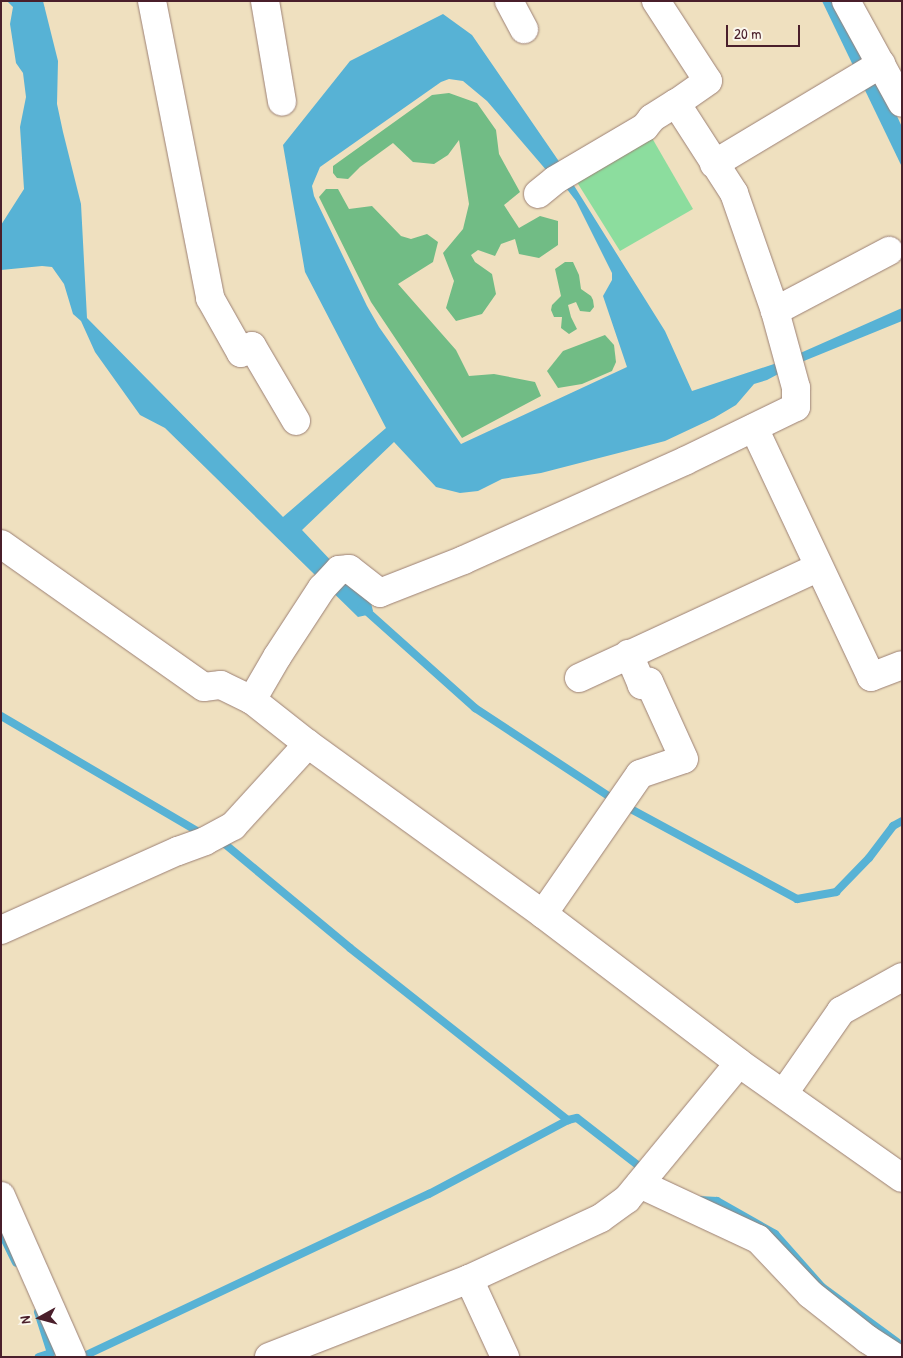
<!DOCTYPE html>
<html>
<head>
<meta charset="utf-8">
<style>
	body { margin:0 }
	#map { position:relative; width:903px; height:1358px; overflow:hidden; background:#efe0bf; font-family:"Patrick Hand",sans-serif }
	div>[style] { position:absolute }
	.green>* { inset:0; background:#8cdd9e }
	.forest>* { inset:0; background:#71bc85 }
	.water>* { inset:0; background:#57b2d5 }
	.stream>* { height:8px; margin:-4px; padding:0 4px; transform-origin:4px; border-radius:4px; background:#57b2d5 }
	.roads { filter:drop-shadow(0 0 1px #9c8075) drop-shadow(0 0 1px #9c8075) }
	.minor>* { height:28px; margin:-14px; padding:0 14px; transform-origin:14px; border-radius:14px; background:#fff }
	span { translate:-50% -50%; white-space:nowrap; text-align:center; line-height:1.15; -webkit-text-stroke:5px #fbf7ec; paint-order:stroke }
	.frame { position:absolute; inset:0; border:2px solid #4a1f2b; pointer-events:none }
	.north { position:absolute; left:15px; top:1293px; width:50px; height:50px; -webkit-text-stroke:4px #fbf7ec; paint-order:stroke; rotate:263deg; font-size:14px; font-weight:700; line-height:20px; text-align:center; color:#4a1f2b }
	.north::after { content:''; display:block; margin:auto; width:18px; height:22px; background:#4a1f2b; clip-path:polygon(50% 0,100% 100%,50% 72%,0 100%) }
	.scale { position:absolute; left:726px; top:25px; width:74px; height:22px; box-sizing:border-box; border:2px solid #4a1f2b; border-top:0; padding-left:6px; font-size:15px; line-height:18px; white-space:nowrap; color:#4a1f2b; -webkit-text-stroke:4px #fbf7ec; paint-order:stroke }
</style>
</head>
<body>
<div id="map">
	<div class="green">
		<div style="clip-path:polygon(648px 131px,693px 209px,620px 251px,575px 179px)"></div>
	</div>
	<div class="forest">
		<div style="clip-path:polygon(449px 93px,477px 103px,496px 130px,499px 154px,520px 192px,504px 205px,519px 228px,540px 216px,558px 221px,558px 245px,539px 258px,519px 254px,515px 239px,501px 244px,495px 256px,478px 250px,471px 255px,475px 262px,492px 274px,496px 294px,482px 314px,456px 321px,446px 308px,454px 281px,443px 253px,463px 229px,469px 204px,459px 140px,448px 155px,434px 164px,413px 162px,393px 143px,360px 167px,348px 179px,337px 178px,333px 173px,333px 166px,432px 95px)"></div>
		<div style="clip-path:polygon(326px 189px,338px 189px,349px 209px,372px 206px,401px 236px,411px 239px,427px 234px,438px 242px,433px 262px,398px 284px,456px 350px,469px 376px,494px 374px,535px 382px,541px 396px,462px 438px,371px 302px,319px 197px)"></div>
		<div style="clip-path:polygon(565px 262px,573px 262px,579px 275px,581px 289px,591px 296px,593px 300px,594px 307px,590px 312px,580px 311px,576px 302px,568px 305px,571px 317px,577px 329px,569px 334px,561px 328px,562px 317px,554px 317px,551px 310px,552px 305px,561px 296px,555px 269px)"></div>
		<div style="clip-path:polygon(605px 335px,614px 345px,616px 362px,612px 371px,582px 384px,558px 388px,547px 371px,563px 351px)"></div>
	</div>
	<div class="water">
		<div style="clip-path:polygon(evenodd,7px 1px,43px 1px,58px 61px,57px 104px,63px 132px,81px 204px,87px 318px,283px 517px,386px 428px,305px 272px,283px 145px,350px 61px,443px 14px,472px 35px,558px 160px,665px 331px,692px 391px,780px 362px,902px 308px,902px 321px,799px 363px,767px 380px,754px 384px,736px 405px,714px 418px,665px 441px,541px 473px,502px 479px,478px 491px,460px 493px,436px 487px,394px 442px,302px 530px,371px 603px,373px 611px,367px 615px,358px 617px,165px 428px,140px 415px,95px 352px,81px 321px,73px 314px,64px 284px,52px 267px,42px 266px,1px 270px,1px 225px,24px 189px,20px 127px,26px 97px,23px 73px,16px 63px,10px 24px,13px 7px,7px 1px,449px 79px,463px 81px,487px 101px,547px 171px,563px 184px,576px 201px,612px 273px,612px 280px,603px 296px,627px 367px,461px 444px,379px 327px,367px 306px,314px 196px,312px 186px,320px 167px,441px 82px,449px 79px)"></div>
		<div style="clip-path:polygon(822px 1px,838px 1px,886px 92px,902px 127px,902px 167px)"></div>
	</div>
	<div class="stream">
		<div style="left:362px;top:607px;width:152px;rotate:41.8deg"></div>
		<div style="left:475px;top:708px;width:169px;rotate:33.4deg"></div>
		<div style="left:616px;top:801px;width:206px;rotate:28.4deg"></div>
		<div style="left:797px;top:899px;width:40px;rotate:-10deg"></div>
		<div style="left:836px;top:892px;width:47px;rotate:-45.9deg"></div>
		<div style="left:869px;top:858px;width:40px;rotate:-53deg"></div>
		<div style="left:893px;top:826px;width:10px;rotate:-29deg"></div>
		<div style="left:1px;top:716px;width:233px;rotate:30.4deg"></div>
		<div style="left:220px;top:840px;width:169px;rotate:39.7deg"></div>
		<div style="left:350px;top:948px;width:278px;rotate:38.3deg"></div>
		<div style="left:568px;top:1120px;width:9px;rotate:-13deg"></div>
		<div style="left:577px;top:1118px;width:85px;rotate:37.8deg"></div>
		<div style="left:699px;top:1200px;width:18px;rotate:3deg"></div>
		<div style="left:717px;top:1201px;width:67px;rotate:29.6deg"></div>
		<div style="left:775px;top:1234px;width:71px;rotate:48.4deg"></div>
		<div style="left:822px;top:1287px;width:93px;rotate:36.3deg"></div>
		<div style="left:1px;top:1232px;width:34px;rotate:64deg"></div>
		<div style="left:38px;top:1312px;width:43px;rotate:72.4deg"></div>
		<div style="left:51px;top:1353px;width:13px;rotate:162deg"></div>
		<div style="left:84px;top:1356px;width:381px;rotate:-25.2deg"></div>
		<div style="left:429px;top:1194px;width:157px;rotate:-28deg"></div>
	</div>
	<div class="roads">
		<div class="minor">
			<div style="left:152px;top:1px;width:303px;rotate:78.9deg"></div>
			<div style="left:210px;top:298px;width:63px;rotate:60.6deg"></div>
			<div style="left:241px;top:353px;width:13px;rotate:-32deg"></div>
			<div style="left:252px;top:346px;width:87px;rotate:59.6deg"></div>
			<div style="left:265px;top:1px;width:102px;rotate:80.4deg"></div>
			<div style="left:509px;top:1px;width:32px;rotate:62deg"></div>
			<div style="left:656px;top:1px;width:95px;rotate:57deg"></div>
			<div style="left:708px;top:81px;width:39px;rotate:145deg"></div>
			<div style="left:676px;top:103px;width:107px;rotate:57.2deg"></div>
			<div style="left:734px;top:193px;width:125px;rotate:70.8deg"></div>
			<div style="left:775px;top:311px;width:80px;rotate:74.7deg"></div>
			<div style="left:796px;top:388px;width:19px;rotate:90deg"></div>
			<div style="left:796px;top:407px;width:123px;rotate:154.1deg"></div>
			<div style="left:685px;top:461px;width:242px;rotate:155.9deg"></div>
			<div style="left:464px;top:560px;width:90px;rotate:158.6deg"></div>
			<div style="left:380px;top:593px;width:39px;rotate:-142deg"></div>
			<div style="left:349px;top:569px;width:10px;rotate:174deg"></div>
			<div style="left:339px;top:570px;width:25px;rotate:133deg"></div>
			<div style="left:322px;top:588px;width:82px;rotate:123.1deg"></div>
			<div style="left:277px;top:657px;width:50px;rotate:120.2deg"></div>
			<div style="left:252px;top:700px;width:71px;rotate:38.2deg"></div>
			<div style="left:308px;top:744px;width:290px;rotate:35.9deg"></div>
			<div style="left:543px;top:914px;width:246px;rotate:37.2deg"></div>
			<div style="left:739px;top:1063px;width:199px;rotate:35.2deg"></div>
			<div style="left:846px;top:1px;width:116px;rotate:61.2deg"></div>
			<div style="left:714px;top:164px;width:195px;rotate:-30.9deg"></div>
			<div style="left:538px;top:194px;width:22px;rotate:-39deg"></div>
			<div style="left:555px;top:180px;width:104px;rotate:-30.5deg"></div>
			<div style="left:645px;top:127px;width:11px;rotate:-52deg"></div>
			<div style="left:652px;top:118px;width:28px;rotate:-32deg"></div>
			<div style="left:775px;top:311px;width:129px;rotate:-27.8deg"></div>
			<div style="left:754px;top:428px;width:275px;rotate:64.8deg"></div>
			<div style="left:871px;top:677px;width:33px;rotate:-21deg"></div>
			<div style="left:1px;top:544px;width:248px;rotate:35.2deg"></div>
			<div style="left:204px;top:687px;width:17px;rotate:-7deg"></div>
			<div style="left:221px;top:685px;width:34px;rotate:26deg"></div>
			<div style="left:579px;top:678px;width:264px;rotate:-24.8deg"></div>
			<div style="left:543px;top:914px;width:170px;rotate:-55.3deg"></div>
			<div style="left:640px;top:774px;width:46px;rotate:-18.8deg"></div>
			<div style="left:684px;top:759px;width:85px;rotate:-114.4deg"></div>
			<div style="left:649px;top:682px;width:8px;rotate:157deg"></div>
			<div style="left:642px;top:685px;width:34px;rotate:-113deg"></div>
			<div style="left:1px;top:930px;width:194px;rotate:-24.1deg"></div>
			<div style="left:178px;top:851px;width:29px;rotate:-20deg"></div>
			<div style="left:205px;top:841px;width:32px;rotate:-28deg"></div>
			<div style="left:233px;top:826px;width:111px;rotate:-47.6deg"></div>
			<div style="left:784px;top:1093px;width:100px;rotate:-55.2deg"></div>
			<div style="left:841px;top:1011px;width:70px;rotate:-29.1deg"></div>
			<div style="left:640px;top:1184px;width:130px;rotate:25deg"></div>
			<div style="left:758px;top:1239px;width:76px;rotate:46.6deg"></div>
			<div style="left:810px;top:1294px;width:73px;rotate:38.3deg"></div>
			<div style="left:867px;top:1339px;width:33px;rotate:33deg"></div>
			<div style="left:1px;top:1196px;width:176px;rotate:66.2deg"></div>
			<div style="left:469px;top:1279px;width:86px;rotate:65.2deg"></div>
			<div style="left:269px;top:1357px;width:215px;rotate:-21.3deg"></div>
			<div style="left:469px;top:1279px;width:145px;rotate:-24.8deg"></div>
			<div style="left:601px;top:1218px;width:32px;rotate:-36deg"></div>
			<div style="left:627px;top:1199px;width:176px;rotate:-50.5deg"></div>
		</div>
	</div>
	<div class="frame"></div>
	<div class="north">N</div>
	<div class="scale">20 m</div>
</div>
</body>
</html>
